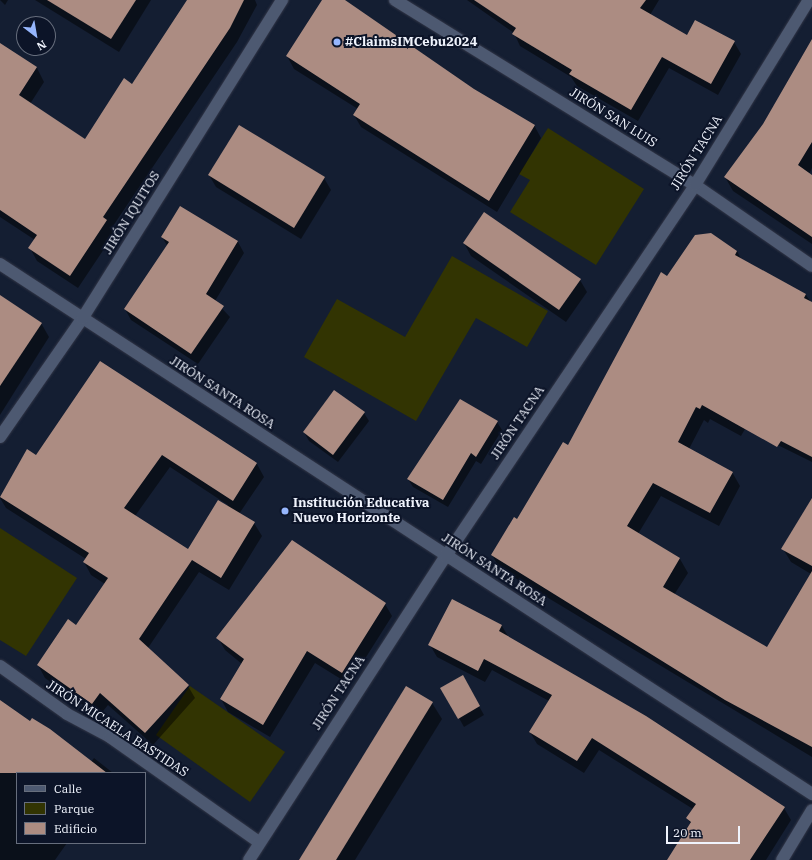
<!DOCTYPE html>
<html>
<head>
<meta charset="utf-8">
<style>
	body { margin:0 }
	#map { position:relative; width:812px; height:860px; overflow:hidden; background:#141e32; font-family:"IBM Plex Serif",serif }
	div>[style] { position:absolute }
	.green>* { inset:0; background:#323402 }
	.shadow>* { inset:0; background:#0007 }
	.building>* { inset:0; background:#ac8c82 }
	.roads { filter:drop-shadow(0 0 1px #323647) drop-shadow(0 0 1px #323647) }
	.minor>* { height:12px; margin:-6px; padding:0 6px; transform-origin:6px; border-radius:6px; background:#4d5971 }
	.dots>* { width:11px; height:11px; translate:-50% -50%; box-sizing:border-box; border:2px solid #0c1428; border-radius:50% }
	span { translate:-50% -50%; white-space:nowrap; text-align:center; line-height:1.15; -webkit-text-stroke:4px #0c1428; paint-order:stroke }
	.poi-label { font-size:13px; color:#f0f4fd; font-weight:700 }
	.left { translate:0 -50%; text-align:left }
	.street-label { font-size:13px; color:#f0f4fd }
	.legend { position:absolute; left:16px; top:772px; width:130px; height:72px; box-sizing:border-box; background:#0c1428; border:1px solid #676e7d; margin:0; padding:5px 7px; list-style:none; font-size:12px; color:#f0f4fd }
	.legend li { display:flex; align-items:center; gap:8px; height:20px }
	.legend b { width:20px; border:1px solid #676e7d }
	.north { position:absolute; left:16px; top:16px; width:40px; height:40px; box-sizing:border-box; background:#0c1428; border:1px solid #676e7d; border-radius:50%; rotate:149deg; font-size:11px; font-weight:700; line-height:16px; text-align:center; color:#f0f4fd }
	.north::after { content:''; display:block; margin:auto; width:14px; height:18px; background:#96b6fd; clip-path:polygon(50% 0,100% 100%,50% 72%,0 100%) }
	.scale { position:absolute; left:666px; top:826px; width:74px; height:18px; box-sizing:border-box; border:2px solid #f0f4fd; border-top:0; padding-left:5px; font-size:12px; line-height:14px; white-space:nowrap; color:#f0f4fd; -webkit-text-stroke:3px #0c1428; paint-order:stroke }
</style>
</head>
<body>
<div id="map">
	<div class="green">
		<div style="clip-path:polygon(548px 128px,644px 189px,596px 265px,510px 212px,530px 180px,519px 174px)"></div>
		<div style="clip-path:polygon(452px 256px,548px 311px,527px 347px,476px 318px,416px 421px,304px 357px,337px 299px,405px 337px)"></div>
		<div style="clip-path:polygon(0 528px,77px 578px,26px 656px,0 640px)"></div>
		<div style="clip-path:polygon(190px 686px,285px 752px,250px 802px,156px 735px)"></div>
	</div>
	<div class="shadow">
		<div style="clip-path:polygon(0 0,8px 0,5px 5px)"></div>
		<div style="clip-path:polygon(35px 0,151px 0,119px 52px)"></div>
		<div style="clip-path:polygon(188px 0,255px 0,257px 5px,237px 42px,111px 229px,114px 234px,78px 288px,37px 261px,30px 248px,35px 240px,0 217px,0 45px,37px 68px,44px 82px,30px 104px,85px 140px,132px 85px)"></div>
		<div style="clip-path:polygon(323px 0,342px 0,473px 90px,534px 125px,541px 138px,497px 212px,361px 127px,354px 115px,358px 109px,294px 69px,287px 56px)"></div>
		<div style="clip-path:polygon(467px 0,659px 0,650px 15px,687px 36px,734px 42px,741px 54px,718px 95px,669px 68px,638px 121px,577px 86px,571px 77px,520px 46px,514px 33px)"></div>
		<div style="clip-path:polygon(812px 47px,812px 168px,809px 174px,812px 176px,812px 244px,733px 191px,725px 177px,764px 125px)"></div>
		<div style="clip-path:polygon(209px 175px,324px 178px,331px 190px,301px 239px,216px 187px)"></div>
		<div style="clip-path:polygon(181px 208px,238px 242px,244px 253px,215px 301px,230px 317px,198px 364px,131px 320px,125px 309px,168px 247px,162px 237px)"></div>
		<div style="clip-path:polygon(464px 243px,580px 280px,587px 292px,566px 322px,471px 256px)"></div>
		<div style="clip-path:polygon(737px 251px,741px 259px,806px 295px,812px 304px,812px 462px,745px 429px,741px 436px,710px 419px,708px 423px,704px 420px,689px 449px,732px 472px,740px 486px,719px 526px,661px 496px,638px 534px,680px 559px,688px 573px,674px 595px,767px 648px,811px 574px,791px 562px,783px 549px,812px 500px,812px 757px,500px 569px,492px 555px,568px 446px,668px 277px)"></div>
		<div style="clip-path:polygon(0 296px,41px 323px,49px 337px,0 415px)"></div>
		<div style="clip-path:polygon(evenodd,100px 362px,257px 464px,264px 477px,239px 514px,254px 523px,262px 536px,229px 590px,199px 572px,148px 648px,188px 686px,195px 698px,153px 745px,108px 705px,99px 716px,45px 678px,38px 665px,77px 626px,105px 584px,91px 575px,84px 562px,86px 559px,6px 508px,0 498px,27px 451px,37px 457px,100px 362px,170px 467px,228px 505px,188px 551px,135px 516px,170px 467px)"></div>
		<div style="clip-path:polygon(364px 413px,369px 421px,338px 462px,309px 441px,304px 432px)"></div>
		<div style="clip-path:polygon(497px 422px,502px 430px,481px 464px,476px 461px,448px 507px,413px 487px,408px 479px)"></div>
		<div style="clip-path:polygon(453px 600px,502px 626px,509px 638px,784px 808px,791px 820px,766px 860px,668px 860px,691px 824px,687px 818px,693px 809px,599px 750px,584px 773px,537px 744px,530px 732px,549px 701px,492px 670px,485px 682px,437px 657px,430px 645px)"></div>
		<div style="clip-path:polygon(385px 604px,392px 616px,349px 684px,315px 663px,270px 737px,228px 712px,221px 699px,242px 664px,225px 650px,218px 638px)"></div>
		<div style="clip-path:polygon(462px 676px,484px 715px,464px 727px,442px 688px)"></div>
		<div style="clip-path:polygon(0 701px,91px 762px,94px 758px,113px 773px,17px 773px,17px 843px,67px 843px,55px 860px,0 860px)"></div>
		<div style="clip-path:polygon(432px 703px,442px 719px,355px 860px,301px 860px)"></div>
	</div>
	<div class="building">
		<div style="clip-path:polygon(47px 0,136px 0,111px 39px)"></div>
		<div style="clip-path:polygon(187px 0,244px 0,230px 28px,103px 217px,107px 220px,70px 276px,28px 248px,37px 235px,0 210px,0 43px,37px 67px,19px 95px,85px 139px,124px 78px,132px 84px)"></div>
		<div style="clip-path:polygon(322px 0,345px 0,474px 89px,535px 125px,489px 201px,353px 115px,360px 104px,286px 56px)"></div>
		<div style="clip-path:polygon(474px 0,646px 0,640px 8px,687px 35px,695px 20px,735px 41px,711px 84px,662px 57px,631px 110px,569px 74px,572px 70px,512px 34px,516px 28px)"></div>
		<div style="clip-path:polygon(812px 39px,812px 142px,798px 165px,812px 175px,812px 237px,724px 177px,763px 124px)"></div>
		<div style="clip-path:polygon(239px 125px,325px 177px,294px 228px,208px 175px)"></div>
		<div style="clip-path:polygon(180px 206px,238px 241px,206px 294px,224px 306px,191px 354px,124px 309px,169px 242px,161px 237px)"></div>
		<div style="clip-path:polygon(484px 212px,581px 279px,559px 310px,463px 243px)"></div>
		<div style="clip-path:polygon(711px 233px,737px 251px,735px 255px,806px 294px,804px 298px,812px 302px,812px 457px,781px 441px,777px 447px,702px 405px,700px 409px,696px 407px,678px 442px,733px 472px,710px 513px,653px 483px,627px 526px,680px 558px,663px 587px,767px 647px,812px 571px,812px 747px,725px 700px,491px 555px,514px 517px,517px 519px,563px 442px,568px 445px,661px 272px,667px 276px,695px 235px)"></div>
		<div style="clip-path:polygon(0 295px,42px 323px,0 386px)"></div>
		<div style="clip-path:polygon(100px 361px,257px 463px,233px 501px,162px 455px,124px 508px,188px 549px,218px 500px,255px 522px,221px 578px,192px 560px,139px 639px,189px 685px,145px 733px,100px 693px,92px 704px,37px 665px,68px 619px,76px 625px,108px 578px,83px 562px,89px 553px,0 497px,27px 449px,36px 455px)"></div>
		<div style="clip-path:polygon(334px 390px,365px 412px,333px 455px,303px 432px)"></div>
		<div style="clip-path:polygon(460px 399px,498px 421px,476px 457px,471px 453px,443px 500px,407px 479px)"></div>
		<div style="clip-path:polygon(812px 498px,812px 566px,781px 549px)"></div>
		<div style="clip-path:polygon(292px 540px,386px 603px,342px 673px,307px 651px,263px 725px,220px 699px,244px 659px,216px 638px)"></div>
		<div style="clip-path:polygon(452px 599px,502px 625px,499px 631px,646px 716px,785px 807px,750px 860px,667px 860px,691px 822px,686px 818px,696px 804px,592px 738px,577px 761px,529px 732px,552px 695px,484px 659px,478px 671px,428px 645px)"></div>
		<div style="clip-path:polygon(463px 675px,480px 706px,458px 719px,440px 688px)"></div>
		<div style="clip-path:polygon(406px 686px,433px 702px,336px 860px,299px 860px)"></div>
		<div style="clip-path:polygon(0 700px,30px 721px,32px 718px,50px 729px,107px 773px,0 773px)"></div>
	</div>
	<div class="roads">
		<div class="minor">
			<div style="left:395px;top:0;width:352px;rotate:31.7deg"></div>
			<div style="left:695px;top:185px;width:142px;rotate:34.7deg"></div>
			<div style="left:0;top:264px;width:970px;rotate:33.13deg"></div>
			<div style="left:0;top:437px;width:144px;rotate:-55.2deg"></div>
			<div style="left:82px;top:319px;width:377px;rotate:-57.9deg"></div>
			<div style="left:0;top:666px;width:82px;rotate:35.6deg"></div>
			<div style="left:67px;top:714px;width:49px;rotate:28.1deg"></div>
			<div style="left:110px;top:737px;width:182px;rotate:35.2deg"></div>
			<div style="left:249px;top:860px;width:362px;rotate:-57.1deg"></div>
			<div style="left:446px;top:556px;width:447px;rotate:-56.1deg"></div>
			<div style="left:695px;top:185px;width:217px;rotate:-58.4deg"></div>
			<div style="left:782px;top:860px;width:58px;rotate:-59deg"></div>
		</div>
	</div>
	<div class="dots">
		<div style="left:337px;top:42px;background:#96b6fd"></div>
		<div style="left:285px;top:511px;background:#96b6fd"></div>
	</div>
	<div class="poi-label">
		<span class="left" style="left:345px;top:42px">#ClaimsIMCebu2024</span>
		<span class="left" style="left:293px;top:511px">Institución Educativa<br>Nuevo Horizonte</span>
	</div>
	<div class="street-label">
		<span style="left:613px;top:118px;rotate:32deg">JIRÓN SAN LUIS</span>
		<span style="left:697px;top:153px;rotate:-58deg">JIRÓN TACNA</span>
		<span style="left:132px;top:213px;rotate:-58deg">JIRÓN IQUITOS</span>
		<span style="left:222px;top:393px;rotate:33deg">JIRÓN SANTA ROSA</span>
		<span style="left:518px;top:423px;rotate:-56deg">JIRÓN TACNA</span>
		<span style="left:494px;top:570px;rotate:33deg">JIRÓN SANTA ROSA</span>
		<span style="left:339px;top:693px;rotate:-57deg">JIRÓN TACNA</span>
		<span style="left:117px;top:729px;rotate:33deg">JIRÓN MICAELA BASTIDAS</span>
	</div>
	<ul class="legend">
	<li><b style="height:5px;background:#4d5971"></b>Calle</li>
	<li><b style="height:11px;background:#323402"></b>Parque</li>
	<li><b style="height:11px;background:#ac8c82"></b>Edificio</li>
	</ul>
	<div class="north">N</div>
	<div class="scale">20 m</div>
</div>
</body>
</html>
